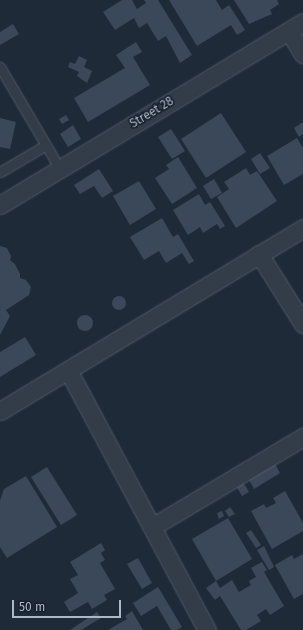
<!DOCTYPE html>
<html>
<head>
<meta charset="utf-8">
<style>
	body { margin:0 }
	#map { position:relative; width:303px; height:630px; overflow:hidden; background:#1f2a39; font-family:"Fira Sans",sans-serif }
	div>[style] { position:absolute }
	.building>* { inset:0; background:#3b4859 }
	.round { border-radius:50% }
	.roads { filter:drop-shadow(0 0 1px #505a67) drop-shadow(0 0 1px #505a67) }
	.service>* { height:9px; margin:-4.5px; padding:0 4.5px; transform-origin:4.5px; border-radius:4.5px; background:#333c49 }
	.minor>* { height:17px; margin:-8.5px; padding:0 8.5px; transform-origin:8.5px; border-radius:8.5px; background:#333c49 }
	span { translate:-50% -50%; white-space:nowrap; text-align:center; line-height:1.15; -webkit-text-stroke:3.5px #18212e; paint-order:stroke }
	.street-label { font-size:12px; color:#adb7c6 }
	.scale { position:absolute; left:12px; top:600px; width:109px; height:18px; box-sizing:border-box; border:2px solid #adb7c6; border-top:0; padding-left:5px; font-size:12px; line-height:14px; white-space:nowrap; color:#adb7c6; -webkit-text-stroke:3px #18212e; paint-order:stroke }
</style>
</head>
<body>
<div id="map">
	<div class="building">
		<div style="clip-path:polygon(122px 0,132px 0,137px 9px,146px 3px,144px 0,158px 0,192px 55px,180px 63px,166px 36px,158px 41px,147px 23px,139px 28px,134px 18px,115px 30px,103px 12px)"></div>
		<div style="clip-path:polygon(169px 0,216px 0,222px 10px,229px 5px,245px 30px,237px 35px,231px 25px,197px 46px)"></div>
		<div style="clip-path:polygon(234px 0,277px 0,279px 4px,270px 10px,272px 14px,249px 24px)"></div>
		<div style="clip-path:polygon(13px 24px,19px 34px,0 45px,0 32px)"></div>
		<div style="clip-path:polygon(136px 42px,142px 52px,133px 57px,150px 85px,88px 122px,74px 98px,125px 68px,116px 55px)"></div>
		<div style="clip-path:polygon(79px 56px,87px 60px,84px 67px,92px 71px,87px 83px,77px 76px,79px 72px,68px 67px,70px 62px,75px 64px)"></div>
		<div style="clip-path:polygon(221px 113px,246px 152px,206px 178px,181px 139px)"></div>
		<div style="clip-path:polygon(66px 115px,69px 120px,62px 124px,59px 119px)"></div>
		<div style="clip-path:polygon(0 118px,16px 122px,10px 149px,0 147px)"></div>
		<div style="clip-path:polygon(303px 122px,303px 134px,299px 137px,294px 128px)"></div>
		<div style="clip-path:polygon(73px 125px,81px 139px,68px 147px,60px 134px)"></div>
		<div style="clip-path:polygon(171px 129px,185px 151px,172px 159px,158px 137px)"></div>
		<div style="clip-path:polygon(297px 138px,303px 148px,303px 174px,284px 185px,267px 156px)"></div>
		<div style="clip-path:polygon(260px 153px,270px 168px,260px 174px,251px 159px)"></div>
		<div style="clip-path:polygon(178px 157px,197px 188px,172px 204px,155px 178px,169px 169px,166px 165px)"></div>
		<div style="clip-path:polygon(246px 168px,250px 175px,257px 171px,277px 201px,236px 228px,217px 197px,229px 189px,224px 182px)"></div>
		<div style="clip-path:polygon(99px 169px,113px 191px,102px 198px,94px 186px,80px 194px,74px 185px)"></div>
		<div style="clip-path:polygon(214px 179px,222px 193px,211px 199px,203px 186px)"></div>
		<div style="clip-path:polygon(139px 181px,156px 209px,130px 225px,113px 196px)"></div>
		<div style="clip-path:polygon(199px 194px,205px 205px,210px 202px,225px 226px,220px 229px,217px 224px,203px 233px,200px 227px,188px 235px,173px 210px)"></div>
		<div style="clip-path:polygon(162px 218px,173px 237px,178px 234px,194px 261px,189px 264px,182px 253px,166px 263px,159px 251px,144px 260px,130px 237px)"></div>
		<div style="clip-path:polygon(0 246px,7px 248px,11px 256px,10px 260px,15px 264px,20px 274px,20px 278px,26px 280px,31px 287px,29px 295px,6px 310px,10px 316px,0 335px)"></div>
		<div class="round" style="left:112px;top:296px;width:14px;height:14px"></div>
		<div class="round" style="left:77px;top:315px;width:16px;height:16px"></div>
		<div style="clip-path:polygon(25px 337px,36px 355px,0 377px,0 352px)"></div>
		<div style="clip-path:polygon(274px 462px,280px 473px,254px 489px,248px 478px)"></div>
		<div style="clip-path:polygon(47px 467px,77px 515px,61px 525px,31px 477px)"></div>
		<div style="clip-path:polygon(26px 476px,57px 527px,7px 558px,0 547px,0 501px,4px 489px)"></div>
		<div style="clip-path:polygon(243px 482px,249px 492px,242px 496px,236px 486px)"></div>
		<div style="clip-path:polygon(285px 491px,303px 523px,303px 531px,272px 549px,251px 511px,264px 504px,266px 508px,276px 503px,273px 498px)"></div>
		<div style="clip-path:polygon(230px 507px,235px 514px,229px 517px,225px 511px)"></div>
		<div style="clip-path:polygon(222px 511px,224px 516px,219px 519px,217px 513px)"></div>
		<div style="clip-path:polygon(228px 518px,252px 559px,216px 581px,192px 539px)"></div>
		<div style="clip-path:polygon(251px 530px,261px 545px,256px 548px,246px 533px)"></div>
		<div style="clip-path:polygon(101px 543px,105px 550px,101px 553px,105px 560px,100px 563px,115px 589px,104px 595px,107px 600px,92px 609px,88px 602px,70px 612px,64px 602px,78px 593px,70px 579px,78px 575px,70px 562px)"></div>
		<div style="clip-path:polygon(264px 546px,274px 567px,269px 570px,257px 550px)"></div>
		<div style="clip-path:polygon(303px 554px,303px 594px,294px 599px,275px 565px,292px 555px,294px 559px)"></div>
		<div style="clip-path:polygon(138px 558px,152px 583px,142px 589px,127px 564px)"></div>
		<div style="clip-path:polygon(262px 562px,267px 570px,264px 572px,284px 606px,270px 615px,266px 609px,257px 615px,261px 621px,246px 630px,241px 630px,220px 596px,215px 600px,206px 588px,216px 581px,220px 588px,232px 580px,239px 592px,251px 585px,249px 581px,256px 577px,251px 568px)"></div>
		<div style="clip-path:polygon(158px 587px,182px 627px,177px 630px,171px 630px,157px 606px,141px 616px,133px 603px)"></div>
		<div style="clip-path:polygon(132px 611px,143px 630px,108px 630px,127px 619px,125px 616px)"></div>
		<div style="clip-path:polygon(97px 612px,101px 618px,81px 630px,70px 630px)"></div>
	</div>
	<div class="roads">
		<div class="service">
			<div style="left:0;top:67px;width:118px;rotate:59.5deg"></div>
			<div style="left:0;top:172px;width:53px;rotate:-30.4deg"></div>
		</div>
		<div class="minor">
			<div style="left:289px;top:31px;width:27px;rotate:59deg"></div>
			<div style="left:0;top:205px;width:354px;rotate:-31.1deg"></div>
			<div style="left:259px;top:254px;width:83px;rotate:57.8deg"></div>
			<div style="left:68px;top:370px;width:295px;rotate:61.9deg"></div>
			<div style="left:0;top:411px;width:354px;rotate:-31.1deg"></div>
			<div style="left:152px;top:527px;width:176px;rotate:-30.8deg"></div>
		</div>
	</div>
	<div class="street-label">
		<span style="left:152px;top:113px;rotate:-31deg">Street 28</span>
	</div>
	<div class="scale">50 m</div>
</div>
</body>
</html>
